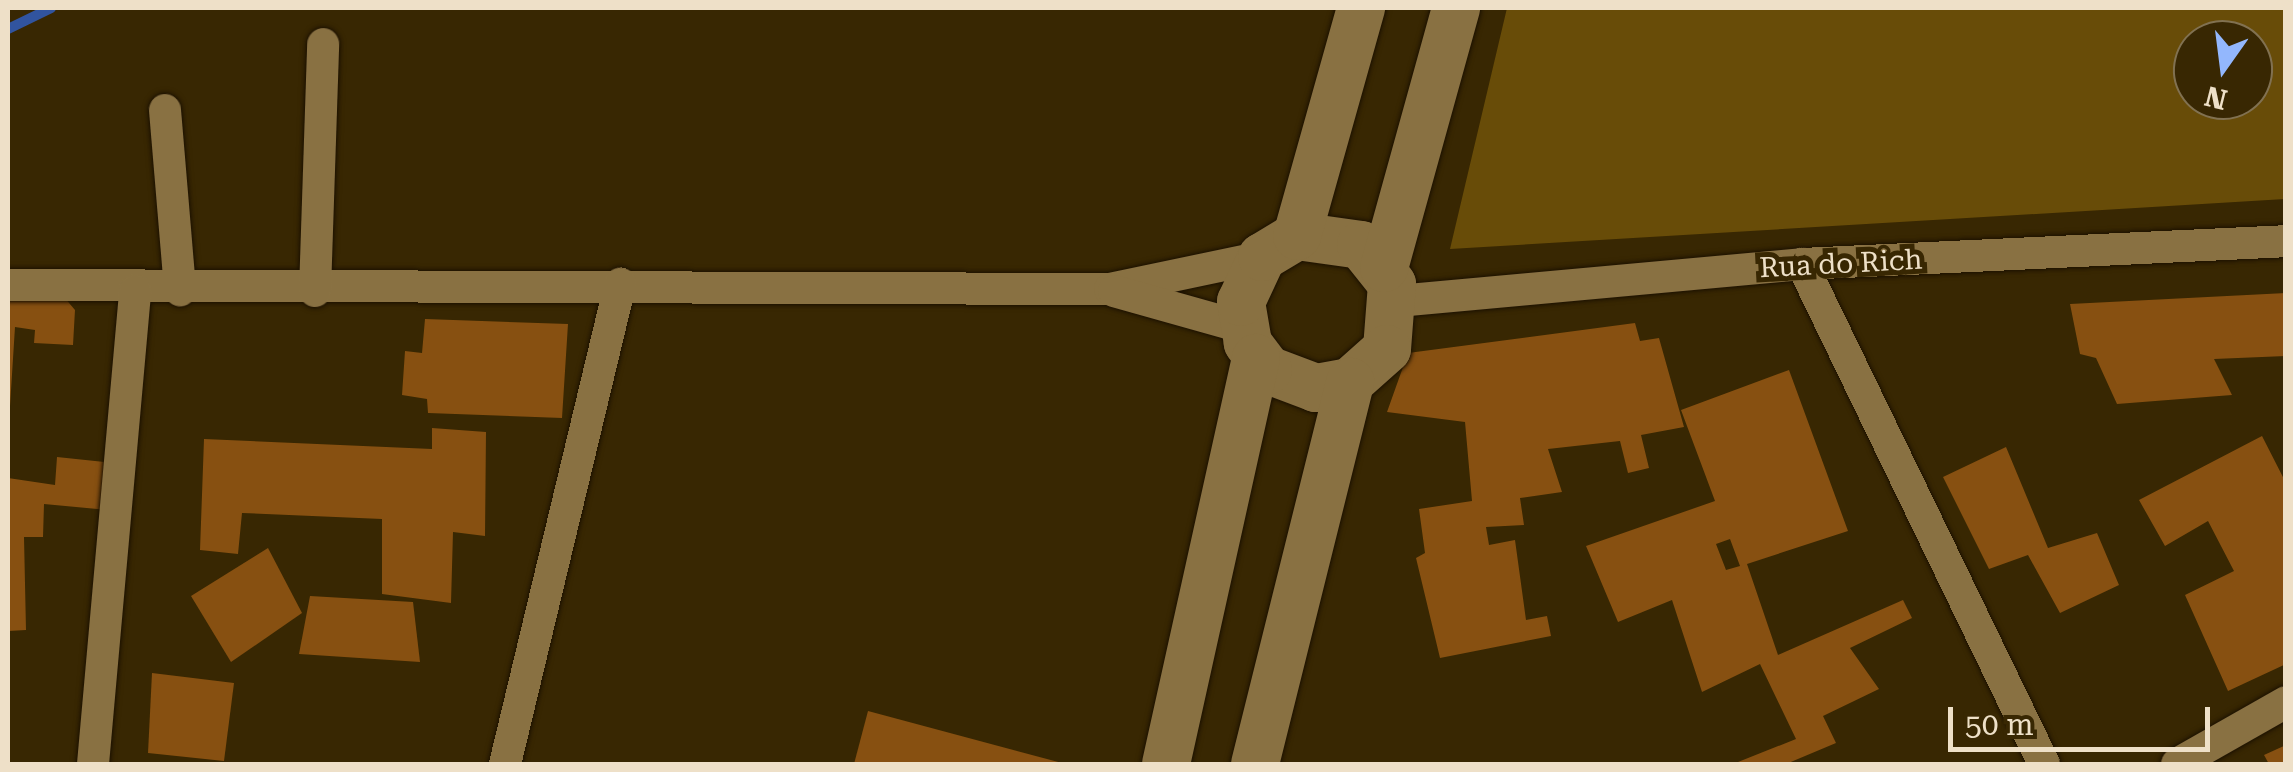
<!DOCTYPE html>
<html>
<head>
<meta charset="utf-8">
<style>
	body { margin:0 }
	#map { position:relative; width:2293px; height:772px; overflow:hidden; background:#382702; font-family:"Roboto Serif",serif }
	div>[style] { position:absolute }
	.green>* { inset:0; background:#684c08 }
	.stream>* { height:10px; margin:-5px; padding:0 5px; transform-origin:5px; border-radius:5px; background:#31549f }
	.building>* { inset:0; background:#875011 }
	.roads { filter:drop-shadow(0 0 2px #1c1100) drop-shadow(0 0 2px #1c1100) }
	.street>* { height:32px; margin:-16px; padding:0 16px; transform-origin:16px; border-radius:16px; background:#897142 }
	.secondary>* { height:48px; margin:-24px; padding:0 24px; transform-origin:24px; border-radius:24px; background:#897142 }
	span { translate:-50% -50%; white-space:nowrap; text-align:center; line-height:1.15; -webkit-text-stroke:10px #382702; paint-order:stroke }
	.street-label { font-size:28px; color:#eee0c8 }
	.frame { position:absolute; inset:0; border:10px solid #eee0c8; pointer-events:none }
	.north { position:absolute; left:2173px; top:20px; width:100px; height:100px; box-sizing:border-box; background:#382702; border:2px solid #817151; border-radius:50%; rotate:194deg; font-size:28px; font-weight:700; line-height:40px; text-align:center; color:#eee0c8 }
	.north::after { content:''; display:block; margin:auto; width:35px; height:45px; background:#93b7fd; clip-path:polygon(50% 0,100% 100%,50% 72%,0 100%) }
	.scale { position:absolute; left:1948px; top:707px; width:262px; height:45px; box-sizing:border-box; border:5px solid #eee0c8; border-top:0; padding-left:12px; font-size:30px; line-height:35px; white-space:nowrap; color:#eee0c8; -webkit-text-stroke:8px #382702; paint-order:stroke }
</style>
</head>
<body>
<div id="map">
	<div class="green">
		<div style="clip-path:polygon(evenodd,1507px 8px,2285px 8px,2285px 199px,1450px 249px,1507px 8px,2193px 40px,2253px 40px,2253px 100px,2193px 100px,2193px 40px)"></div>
	</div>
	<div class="stream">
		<div style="left:8px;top:29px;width:48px;rotate:-26deg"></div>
	</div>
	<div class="building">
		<div style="clip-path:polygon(2286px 293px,2286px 356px,2214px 359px,2232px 395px,2117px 404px,2096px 358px,2080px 354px,2070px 304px)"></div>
		<div style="clip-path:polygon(64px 297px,75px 310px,73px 345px,34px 343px,35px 330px,15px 327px,8px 438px,8px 298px)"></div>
		<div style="clip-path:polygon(425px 319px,568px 324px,562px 418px,428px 413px,427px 399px,402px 395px,405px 351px,422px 353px)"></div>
		<div style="clip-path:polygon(1635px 323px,1640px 341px,1659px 338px,1684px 427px,1641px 435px,1649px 468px,1628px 473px,1620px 441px,1548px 449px,1562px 492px,1520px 498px,1524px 525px,1486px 527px,1489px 545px,1515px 540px,1526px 620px,1547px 616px,1551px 636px,1440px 658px,1416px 558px,1425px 553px,1419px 509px,1472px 501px,1465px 422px,1387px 412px,1408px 353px)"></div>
		<div style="clip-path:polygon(evenodd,1789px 370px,1848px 531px,1747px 564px,1778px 655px,1903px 600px,1912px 618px,1850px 648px,1879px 689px,1823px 716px,1836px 743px,1786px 764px,1733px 764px,1796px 739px,1760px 664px,1702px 692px,1672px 600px,1618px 622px,1586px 546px,1715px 501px,1681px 410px,1789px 370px,1730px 539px,1740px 566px,1726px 570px,1716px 544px,1730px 539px)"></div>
		<div style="clip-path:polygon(432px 428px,486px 432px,485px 536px,453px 532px,451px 603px,382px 594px,382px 519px,242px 513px,238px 554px,200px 550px,204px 439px,432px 449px)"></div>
		<div style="clip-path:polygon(2262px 436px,2286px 483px,2286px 664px,2228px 691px,2185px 595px,2234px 571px,2208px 521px,2165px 546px,2139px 500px)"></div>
		<div style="clip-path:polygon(2006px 447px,2048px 548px,2097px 533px,2119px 585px,2060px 613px,2028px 555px,1989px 569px,1943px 477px)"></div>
		<div style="clip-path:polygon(57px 457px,114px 463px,108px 510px,44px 504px,43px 537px,24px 537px,26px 630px,8px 631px,8px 478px,55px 485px)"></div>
		<div style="clip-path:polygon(268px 548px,302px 613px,231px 662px,191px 596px)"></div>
		<div style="clip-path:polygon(310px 596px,413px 602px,420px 662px,299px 654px)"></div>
		<div style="clip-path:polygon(152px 673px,234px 683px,224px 761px,148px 753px)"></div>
		<div style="clip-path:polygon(868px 711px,1062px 763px,1062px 764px,854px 764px)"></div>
		<div style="clip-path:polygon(2286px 745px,2286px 764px,2269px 764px,2264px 755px)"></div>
	</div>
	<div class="roads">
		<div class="street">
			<div style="left:165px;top:110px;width:181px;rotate:85.2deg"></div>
			<div style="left:1802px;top:264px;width:555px;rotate:64.17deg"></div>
			<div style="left:8px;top:285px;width:1102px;rotate:0.21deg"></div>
			<div style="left:1110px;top:289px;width:155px;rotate:-11.9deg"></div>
			<div style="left:315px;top:291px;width:247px;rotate:-88.1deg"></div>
			<div style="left:1114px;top:291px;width:133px;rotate:15.7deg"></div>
			<div style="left:1397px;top:301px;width:407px;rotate:-5.2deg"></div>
			<div style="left:1802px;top:264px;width:485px;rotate:-2.7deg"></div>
			<div style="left:93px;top:764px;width:475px;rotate:-84.9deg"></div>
			<div style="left:505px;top:764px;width:494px;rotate:-76.5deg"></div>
			<div style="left:2177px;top:764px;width:125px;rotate:-29.6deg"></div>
		</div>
		<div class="secondary">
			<div style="left:1297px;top:236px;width:65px;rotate:8deg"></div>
			<div style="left:1361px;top:245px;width:50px;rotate:51.5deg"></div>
			<div style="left:1392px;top:284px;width:65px;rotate:94.4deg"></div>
			<div style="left:1387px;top:349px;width:50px;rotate:138.3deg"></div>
			<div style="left:1350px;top:382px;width:35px;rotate:170deg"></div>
			<div style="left:1316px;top:388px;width:51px;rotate:-159.4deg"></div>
			<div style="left:1268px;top:370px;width:34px;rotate:-127deg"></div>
			<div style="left:1248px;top:343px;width:42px;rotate:-99.7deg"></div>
			<div style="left:1241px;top:302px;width:50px;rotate:-65deg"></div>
			<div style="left:1262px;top:257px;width:41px;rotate:-31deg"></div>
			<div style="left:1297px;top:236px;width:237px;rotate:-74.3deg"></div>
			<div style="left:1384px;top:268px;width:270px;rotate:-74.5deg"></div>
			<div style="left:1166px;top:764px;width:416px;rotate:-77.5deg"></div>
			<div style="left:1255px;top:764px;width:394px;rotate:-76deg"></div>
		</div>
	</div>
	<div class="street-label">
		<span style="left:1841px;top:264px;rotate:-3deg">Rua do Rich</span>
	</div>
	<div class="frame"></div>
	<div class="north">N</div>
	<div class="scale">50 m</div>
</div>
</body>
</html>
